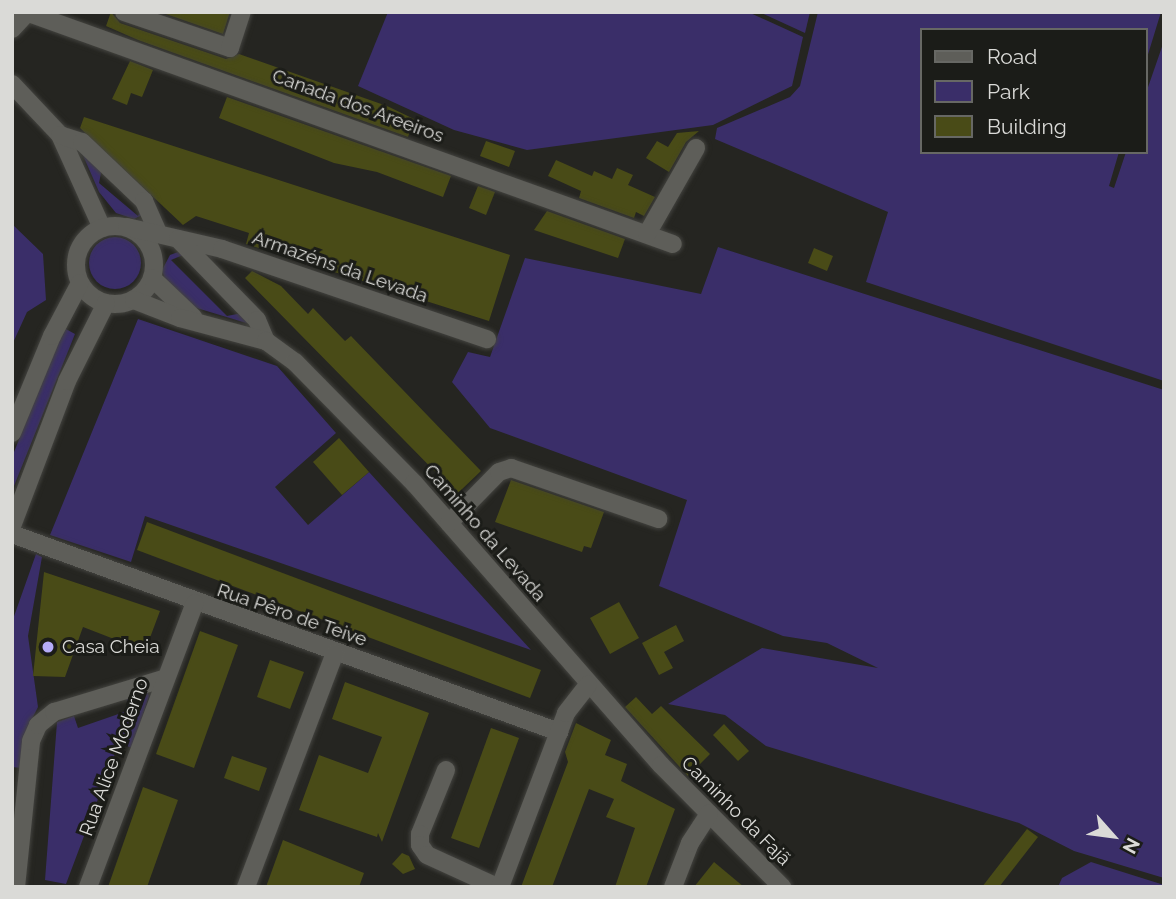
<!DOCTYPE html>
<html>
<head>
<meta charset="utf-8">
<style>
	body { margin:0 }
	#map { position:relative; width:1176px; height:899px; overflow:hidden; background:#252521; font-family:Raleway,sans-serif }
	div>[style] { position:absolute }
	.green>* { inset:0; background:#3a2e69 }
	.round { border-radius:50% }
	.building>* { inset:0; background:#494b17 }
	.roads { filter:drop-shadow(0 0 2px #43433f) drop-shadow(0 0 2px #43433f) }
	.minor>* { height:18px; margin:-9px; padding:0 9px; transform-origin:9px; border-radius:9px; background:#5e5e59 }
	.minor>.ring { margin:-9px; padding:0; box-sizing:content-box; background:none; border:18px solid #5e5e59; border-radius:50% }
	.dots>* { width:19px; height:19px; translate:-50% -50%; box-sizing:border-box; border:4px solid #1b1c18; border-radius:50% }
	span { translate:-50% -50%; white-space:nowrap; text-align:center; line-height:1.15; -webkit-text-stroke:6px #1b1c18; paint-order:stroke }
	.street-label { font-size:19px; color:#dadad7 }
	.poi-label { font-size:19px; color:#dadad7 }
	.left { translate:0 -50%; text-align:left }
	.frame { position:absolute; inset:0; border:14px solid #dadad7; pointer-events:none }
	.legend { position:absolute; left:920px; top:28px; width:228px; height:126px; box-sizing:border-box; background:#1b1c18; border:2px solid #676864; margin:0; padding:9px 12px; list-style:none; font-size:21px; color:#dadad7 }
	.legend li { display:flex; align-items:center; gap:14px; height:35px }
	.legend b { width:35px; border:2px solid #676864 }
	.north { position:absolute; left:1078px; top:801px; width:70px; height:70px; -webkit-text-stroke:5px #1b1c18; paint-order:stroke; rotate:118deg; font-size:19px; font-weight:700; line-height:28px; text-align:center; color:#dadad7 }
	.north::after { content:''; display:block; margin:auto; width:24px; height:32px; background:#dadad7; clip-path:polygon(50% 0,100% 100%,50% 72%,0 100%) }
</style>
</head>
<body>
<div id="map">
	<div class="green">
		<div style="clip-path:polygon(388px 12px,748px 12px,803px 37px,792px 86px,713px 125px,527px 150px,454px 130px,358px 86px)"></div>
		<div style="clip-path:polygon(759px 12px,810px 12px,805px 33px)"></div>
		<div style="clip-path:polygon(818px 12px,1161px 12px,1146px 61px,1146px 30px,922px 30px,922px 152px,1119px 152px,1109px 186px,1114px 188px,1126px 152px,1146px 152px,1146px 93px,1164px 41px,1164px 381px,866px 282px,888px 212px,715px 139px,717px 128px,790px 97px,800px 86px)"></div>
		<div style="clip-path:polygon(82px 153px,102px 168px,99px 183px,138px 216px,142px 208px,144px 214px,134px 219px,116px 213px,99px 192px)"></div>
		<div style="clip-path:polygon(12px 224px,43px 254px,46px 300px,27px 312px,12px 345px)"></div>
		<div class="round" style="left:89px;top:237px;width:52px;height:52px"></div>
		<div style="clip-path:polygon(718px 247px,1164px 390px,1164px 878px,1074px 851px,1019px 823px,766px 746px,725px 715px,668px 704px,762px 648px,878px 668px,827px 643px,783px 636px,659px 586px,687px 500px,490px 428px,452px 382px,468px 352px,490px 357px,525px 258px,701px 294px)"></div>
		<div style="clip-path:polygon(178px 252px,183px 255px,171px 260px,227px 316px,242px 313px,253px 325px,190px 306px,168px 289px,162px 270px,170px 255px)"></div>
		<div style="clip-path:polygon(138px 319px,277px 366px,336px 433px,275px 487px,308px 525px,369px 472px,531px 650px,145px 516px,131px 562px,50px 535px)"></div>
		<div style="clip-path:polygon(64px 328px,75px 334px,12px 491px,12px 457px)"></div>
		<div style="clip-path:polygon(36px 554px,42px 557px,28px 636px,38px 707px,25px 733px,21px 768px,12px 767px,12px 622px)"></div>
		<div style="clip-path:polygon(147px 690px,149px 696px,132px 748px,119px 743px,66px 884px,45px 880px,57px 722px,74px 716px,78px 728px,130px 710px,126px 697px)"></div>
		<div style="clip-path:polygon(1091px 862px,1164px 885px,1164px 887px,1058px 887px,1062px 878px)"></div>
	</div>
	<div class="building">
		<div style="clip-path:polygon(111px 12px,120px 23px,226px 59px,239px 54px,387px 106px,414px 119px,408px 137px,138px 40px,106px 26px)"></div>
		<div style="clip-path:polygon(160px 12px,230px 12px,223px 34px)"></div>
		<div style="clip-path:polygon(130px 61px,153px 70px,142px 97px,131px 93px,127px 105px,112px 99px)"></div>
		<div style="clip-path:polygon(227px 97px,451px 176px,443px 197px,377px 172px,334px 163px,219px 118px)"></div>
		<div style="clip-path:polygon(84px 117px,510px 255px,489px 321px,246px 244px,249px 233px,196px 216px,183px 225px,80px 128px)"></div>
		<div style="clip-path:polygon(699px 131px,686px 142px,669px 172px,646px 158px,657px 141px,668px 147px,677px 133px)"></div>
		<div style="clip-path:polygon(486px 141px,515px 151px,509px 167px,480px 156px)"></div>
		<div style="clip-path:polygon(556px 160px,592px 176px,594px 171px,612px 179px,617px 168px,633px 175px,628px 185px,655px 197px,644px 216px,636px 212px,634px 218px,579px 198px,581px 191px,548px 176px)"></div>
		<div style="clip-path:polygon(478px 186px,495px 192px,486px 215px,469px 208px)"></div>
		<div style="clip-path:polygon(547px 211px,625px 239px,618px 258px,534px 230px)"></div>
		<div style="clip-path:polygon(814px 248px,833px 256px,827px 271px,808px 263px)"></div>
		<div style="clip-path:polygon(252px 271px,281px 286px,308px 314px,313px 308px,345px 341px,351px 336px,481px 471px,457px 494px,245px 278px)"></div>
		<div style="clip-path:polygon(339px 438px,369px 472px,342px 495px,313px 462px)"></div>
		<div style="clip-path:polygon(511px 480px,604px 512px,591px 548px,584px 546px,582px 552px,495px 522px)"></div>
		<div style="clip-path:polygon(147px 522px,541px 670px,530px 698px,137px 550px)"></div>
		<div style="clip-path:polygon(44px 572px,160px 611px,145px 651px,83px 627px,65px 677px,33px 676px)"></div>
		<div style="clip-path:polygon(619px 602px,639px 638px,610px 654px,590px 618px)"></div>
		<div style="clip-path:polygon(676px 625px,684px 641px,664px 652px,673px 668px,659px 675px,642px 643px)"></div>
		<div style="clip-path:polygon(200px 631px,238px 645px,194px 768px,156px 754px)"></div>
		<div style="clip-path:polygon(270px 660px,304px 672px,290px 709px,257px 697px)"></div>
		<div style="clip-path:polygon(345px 682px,429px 713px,382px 842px,378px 833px,377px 837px,299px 810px,319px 755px,368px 773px,382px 737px,332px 719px)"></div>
		<div style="clip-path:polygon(636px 697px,652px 714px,661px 706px,710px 754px,688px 776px,625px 707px)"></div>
		<div style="clip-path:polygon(576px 723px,611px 740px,605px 755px,627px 764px,621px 781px,675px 809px,646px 887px,615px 887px,635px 828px,606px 817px,614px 799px,589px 789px,552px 887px,521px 887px,568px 762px,565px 752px)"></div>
		<div style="clip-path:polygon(724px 724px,749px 751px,738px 761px,713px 735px)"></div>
		<div style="clip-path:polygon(491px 728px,519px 738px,479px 848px,451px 838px)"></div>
		<div style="clip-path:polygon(232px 756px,267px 768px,259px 791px,224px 778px)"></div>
		<div style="clip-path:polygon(143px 787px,178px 800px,147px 887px,108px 887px)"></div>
		<div style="clip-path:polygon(1027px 829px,1038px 837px,999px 887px,982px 887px)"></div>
		<div style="clip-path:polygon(283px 840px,364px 873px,359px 887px,266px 887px)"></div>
		<div style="clip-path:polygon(402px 853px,409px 856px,415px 869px,403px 874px,392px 864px)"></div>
		<div style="clip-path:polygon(714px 862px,744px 887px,694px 887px)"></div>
	</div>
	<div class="roads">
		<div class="minor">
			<div style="left:26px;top:12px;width:687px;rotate:19.73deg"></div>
			<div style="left:124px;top:12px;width:112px;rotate:18.8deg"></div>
			<div style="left:230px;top:48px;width:38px;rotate:-72deg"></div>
			<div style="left:12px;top:29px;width:23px;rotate:-47deg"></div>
			<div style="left:12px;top:84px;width:70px;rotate:46.7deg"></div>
			<div style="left:60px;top:135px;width:102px;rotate:65.7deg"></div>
			<div style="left:60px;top:135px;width:23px;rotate:18deg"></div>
			<div style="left:82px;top:142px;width:86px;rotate:43.6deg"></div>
			<div style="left:144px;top:201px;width:34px;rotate:66deg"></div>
			<div class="ring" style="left:76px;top:226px;width:60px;height:60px"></div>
			<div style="left:127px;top:227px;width:98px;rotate:13deg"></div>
			<div style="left:222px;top:249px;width:280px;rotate:18.8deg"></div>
			<div style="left:647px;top:234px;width:99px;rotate:-60.3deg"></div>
			<div style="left:178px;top:239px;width:113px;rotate:45.7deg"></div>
			<div style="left:257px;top:320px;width:23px;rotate:67deg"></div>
			<div style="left:152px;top:278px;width:57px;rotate:43.6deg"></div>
			<div style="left:134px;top:300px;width:49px;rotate:21.4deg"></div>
			<div style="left:180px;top:318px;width:89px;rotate:15deg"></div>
			<div style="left:266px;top:341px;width:36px;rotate:36deg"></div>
			<div style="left:295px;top:362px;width:170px;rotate:45.5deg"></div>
			<div style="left:414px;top:483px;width:375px;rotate:48.8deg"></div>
			<div style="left:661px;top:765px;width:172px;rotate:45.2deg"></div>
			<div style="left:12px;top:433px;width:105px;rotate:-67.6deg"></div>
			<div style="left:52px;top:336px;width:60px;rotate:-62.2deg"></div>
			<div style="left:449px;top:523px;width:71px;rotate:-45.6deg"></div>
			<div style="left:499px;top:472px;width:13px;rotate:-18deg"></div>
			<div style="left:511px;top:468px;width:156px;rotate:19.1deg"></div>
			<div style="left:12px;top:526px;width:155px;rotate:-69.2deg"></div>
			<div style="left:67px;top:381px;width:87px;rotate:-63.4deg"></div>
			<div style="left:12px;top:534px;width:582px;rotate:19.9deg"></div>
			<div style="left:446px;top:770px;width:69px;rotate:112.1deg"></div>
			<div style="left:420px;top:834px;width:11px;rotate:90deg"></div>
			<div style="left:420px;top:845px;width:12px;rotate:55deg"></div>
			<div style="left:427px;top:855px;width:77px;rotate:24.6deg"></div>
			<div style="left:16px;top:887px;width:147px;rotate:-84.1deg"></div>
			<div style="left:31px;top:741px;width:17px;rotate:-66deg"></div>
			<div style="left:38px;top:725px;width:21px;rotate:-39deg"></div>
			<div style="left:54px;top:712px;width:117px;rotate:-16.9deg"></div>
			<div style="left:88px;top:887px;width:303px;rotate:-69.4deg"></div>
			<div style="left:246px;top:887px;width:250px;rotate:-69.2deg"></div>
			<div style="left:500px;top:887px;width:186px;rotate:-69.2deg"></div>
			<div style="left:566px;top:713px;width:36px;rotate:-52deg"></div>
			<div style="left:673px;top:887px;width:47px;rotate:-68.9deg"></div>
			<div style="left:690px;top:843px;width:35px;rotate:-57deg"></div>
		</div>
	</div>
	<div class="dots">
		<div style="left:48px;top:647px;background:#b5acf8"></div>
	</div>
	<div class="street-label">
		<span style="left:358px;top:106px;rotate:20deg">Canada dos Areeiros</span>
		<span style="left:340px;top:267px;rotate:19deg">Armazéns da Levada</span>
		<span style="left:485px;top:533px;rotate:49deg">Caminho da Levada</span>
		<span style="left:292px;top:615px;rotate:19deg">Rua Pêro de Teive</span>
		<span style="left:114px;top:757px;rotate:-70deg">Rua Alice Moderno</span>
		<span style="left:736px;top:811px;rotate:45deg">Caminho da Fajã</span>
	</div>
	<div class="poi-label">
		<span class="left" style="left:62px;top:647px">Casa Cheia</span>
	</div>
	<div class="frame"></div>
	<ul class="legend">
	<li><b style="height:9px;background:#5e5e59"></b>Road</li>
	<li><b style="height:19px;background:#3a2e69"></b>Park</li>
	<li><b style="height:19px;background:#494b17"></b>Building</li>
	</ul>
	<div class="north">N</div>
</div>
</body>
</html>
